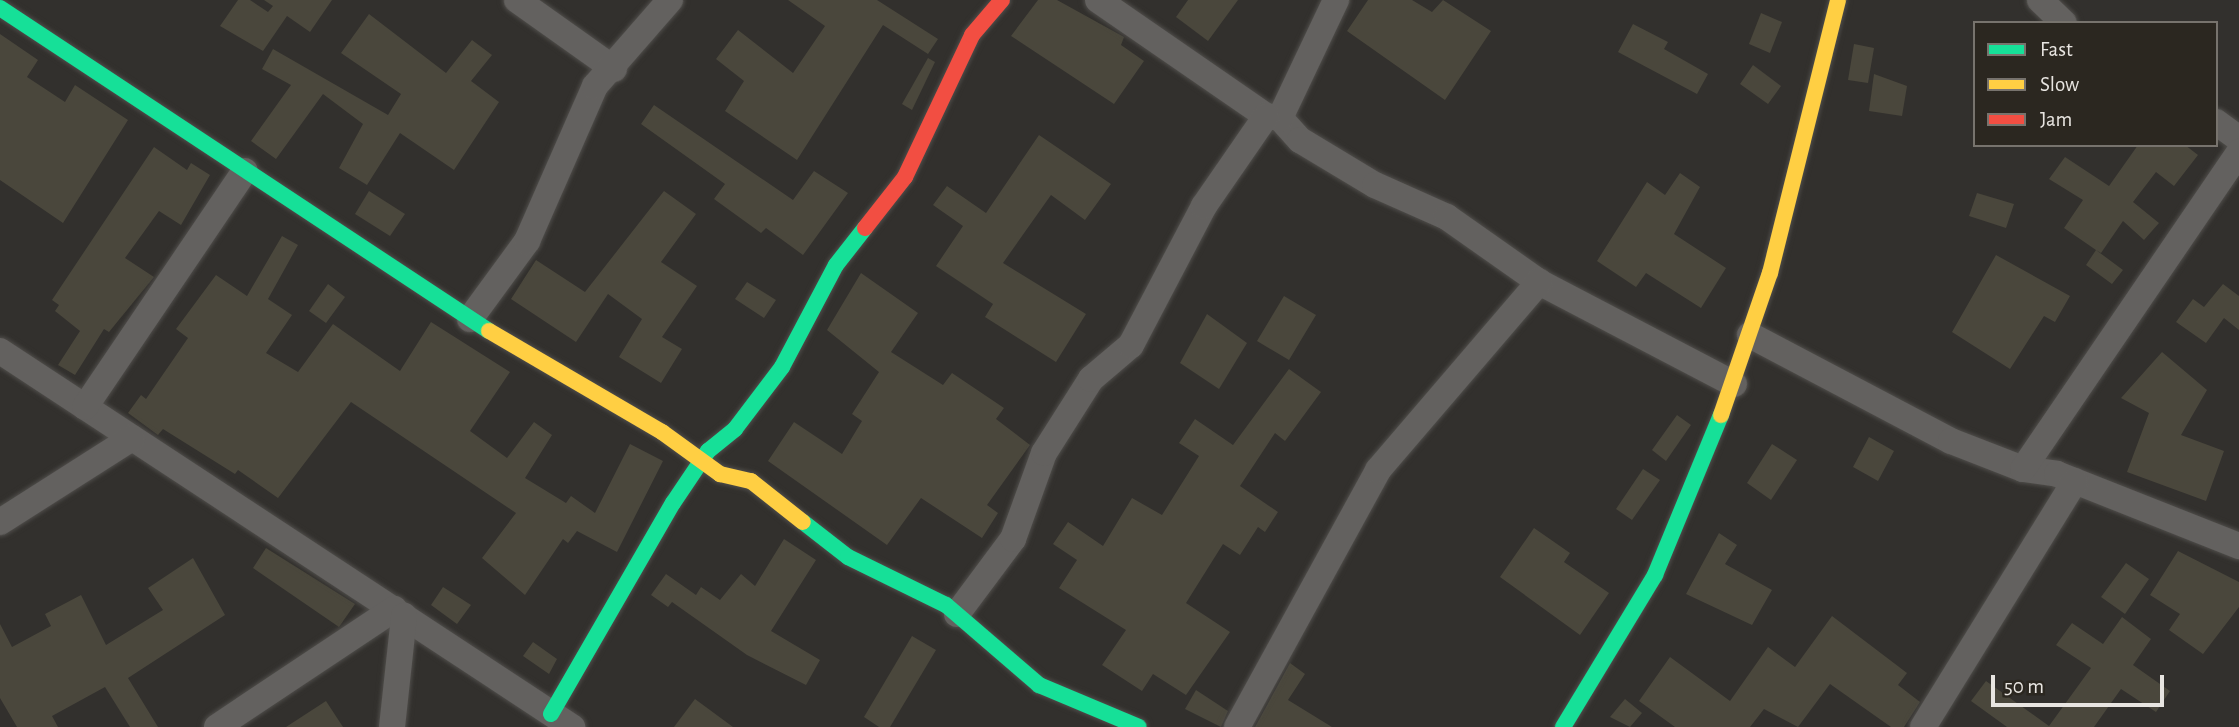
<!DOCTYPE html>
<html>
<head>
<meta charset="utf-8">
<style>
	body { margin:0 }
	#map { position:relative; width:2239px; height:727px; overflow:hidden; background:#32302d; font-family:"Alegreya Sans",sans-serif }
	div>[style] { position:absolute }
	.building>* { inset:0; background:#4a473c }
	.roads { filter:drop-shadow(0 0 2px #4f4d4a) drop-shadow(0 0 2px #4f4d4a) }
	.street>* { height:26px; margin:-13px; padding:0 13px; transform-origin:13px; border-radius:13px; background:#63615f }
	.fast>* { height:16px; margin:-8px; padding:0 8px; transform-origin:8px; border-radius:8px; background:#16e098 }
	.slow>* { height:16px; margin:-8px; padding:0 8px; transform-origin:8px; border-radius:8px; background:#ffcf43 }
	.jam>* { height:16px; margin:-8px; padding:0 8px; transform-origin:8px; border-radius:8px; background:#f24e42 }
	span { translate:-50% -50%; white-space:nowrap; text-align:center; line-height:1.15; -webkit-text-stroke:5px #2b2720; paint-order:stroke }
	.legend { position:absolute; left:1973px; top:21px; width:245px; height:126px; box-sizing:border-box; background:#2b2720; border:2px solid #77736d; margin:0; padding:9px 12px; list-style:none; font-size:21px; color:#e8e5e1 }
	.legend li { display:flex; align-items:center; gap:14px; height:35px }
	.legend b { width:35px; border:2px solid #77736d }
	.scale { position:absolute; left:1991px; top:675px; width:173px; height:32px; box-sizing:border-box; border:4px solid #e8e5e1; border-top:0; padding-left:9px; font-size:21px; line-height:24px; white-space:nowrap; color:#e8e5e1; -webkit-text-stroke:5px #2b2720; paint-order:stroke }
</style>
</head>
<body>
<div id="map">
	<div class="building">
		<div style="clip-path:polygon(238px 0,250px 0,268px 12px,273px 6px,264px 0,332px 0,310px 32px,287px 16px,263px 51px,220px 26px)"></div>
		<div style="clip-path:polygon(788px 0,877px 0,938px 39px,928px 54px,883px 25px,797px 160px,725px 111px,744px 81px,716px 59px,738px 30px,793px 73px,825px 26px)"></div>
		<div style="clip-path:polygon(1038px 0,1057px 0,1124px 37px,1121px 45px,1144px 61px,1114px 104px,1011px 36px)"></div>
		<div style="clip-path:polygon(1188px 0,1238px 0,1208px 41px,1176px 17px)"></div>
		<div style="clip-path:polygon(1368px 0,1412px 0,1432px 12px,1443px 0,1491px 31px,1445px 100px,1347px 31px)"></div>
		<div style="clip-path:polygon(1761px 13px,1782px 22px,1770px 53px,1749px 44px)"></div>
		<div style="clip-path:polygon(369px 14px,446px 73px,472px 40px,492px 55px,471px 81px,499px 102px,454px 170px,400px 133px,367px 185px,339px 168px,363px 124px,323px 94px,276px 159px,251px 141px,291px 85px,262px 69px,273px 49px,388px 115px,401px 94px,341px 53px)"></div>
		<div style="clip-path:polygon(1633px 24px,1668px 42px,1664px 49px,1708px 74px,1697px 94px,1618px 52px)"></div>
		<div style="clip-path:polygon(0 34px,38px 60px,27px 77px,65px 102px,75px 85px,128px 120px,63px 223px,0 180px)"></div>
		<div style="clip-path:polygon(1854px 44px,1874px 48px,1868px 83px,1848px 80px)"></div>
		<div style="clip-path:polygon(928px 58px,935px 62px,912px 110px,902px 104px)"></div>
		<div style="clip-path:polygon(1753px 65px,1781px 86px,1768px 104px,1740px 84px)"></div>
		<div style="clip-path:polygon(1874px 74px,1907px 86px,1902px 116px,1869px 111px)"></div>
		<div style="clip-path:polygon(654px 105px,793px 200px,814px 171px,848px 193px,803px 255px,766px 228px,761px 233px,714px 199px,725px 184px,641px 124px)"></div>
		<div style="clip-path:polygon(1039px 135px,1111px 184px,1085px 220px,1051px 195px,1003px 263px,1086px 314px,1056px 362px,985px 317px,993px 304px,936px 266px,963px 226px,933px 205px,947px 186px,986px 213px)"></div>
		<div style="clip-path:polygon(2138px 145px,2185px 145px,2198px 155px,2174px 186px,2156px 172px,2133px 202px,2159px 223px,2144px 240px,2123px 221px,2101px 253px,2096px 250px,2123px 270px,2112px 284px,2086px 265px,2096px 250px,2064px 228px,2083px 200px,2049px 179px,2065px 157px,2109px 186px)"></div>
		<div style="clip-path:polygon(154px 147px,187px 170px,191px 163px,210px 175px,181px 225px,159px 211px,125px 258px,154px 277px,109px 332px,104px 329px,75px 375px,58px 365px,80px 331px,55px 311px,59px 305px,52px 300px)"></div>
		<div style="clip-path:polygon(1680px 173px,1700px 187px,1674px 234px,1726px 268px,1701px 308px,1646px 273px,1636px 287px,1597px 261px,1647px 182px,1665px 195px)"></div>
		<div style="clip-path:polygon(369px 191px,405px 214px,390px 236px,355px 214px)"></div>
		<div style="clip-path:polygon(664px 191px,696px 214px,661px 262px,697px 286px,662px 337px,682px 349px,661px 383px,619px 357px,642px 319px,608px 294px,576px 342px,511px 299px,536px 260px,585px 292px)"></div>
		<div style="clip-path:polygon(1977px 193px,2014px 204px,2006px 228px,1969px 216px)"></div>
		<div style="clip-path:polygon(282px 236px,298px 245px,268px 299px,292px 315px,266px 353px,298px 372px,333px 324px,400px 371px,431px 322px,510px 372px,470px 431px,507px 458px,534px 422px,552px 435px,525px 478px,566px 503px,571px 496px,595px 513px,630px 444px,663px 461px,617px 552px,577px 531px,568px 543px,563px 539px,525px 595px,482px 558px,516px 513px,351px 402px,278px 498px,238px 470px,235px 474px,163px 429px,158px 435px,128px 413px,141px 395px,146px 399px,188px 338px,176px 329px,216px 275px,247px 296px)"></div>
		<div style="clip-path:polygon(1996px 255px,2070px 296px,2055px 322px,2044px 316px,2010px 369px,1952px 332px)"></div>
		<div style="clip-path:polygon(861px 273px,918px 313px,891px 352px,943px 385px,952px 373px,1004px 408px,996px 419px,1030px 445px,987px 505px,998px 513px,982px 538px,921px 498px,887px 545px,768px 461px,794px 422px,842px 454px,862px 421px,852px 414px,879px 372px,827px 330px)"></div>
		<div style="clip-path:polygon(747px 282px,776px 300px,764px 318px,735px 299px)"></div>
		<div style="clip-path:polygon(328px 284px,345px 297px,326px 323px,309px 311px)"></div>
		<div style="clip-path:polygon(2223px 284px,2239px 296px,2239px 330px,2224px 318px,2206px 343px,2176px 322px,2193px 299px,2204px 307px)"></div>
		<div style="clip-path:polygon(1284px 296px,1316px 315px,1289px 360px,1257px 341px)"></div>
		<div style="clip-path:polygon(1207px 314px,1247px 343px,1219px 389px,1180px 363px)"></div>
		<div style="clip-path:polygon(2162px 352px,2207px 390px,2181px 435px,2224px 451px,2206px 501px,2127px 472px,2149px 413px,2121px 398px)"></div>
		<div style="clip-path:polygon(1289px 369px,1321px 392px,1285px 441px,1275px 433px,1240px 486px,1278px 512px,1265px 532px,1258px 527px,1240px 555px,1223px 544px,1186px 603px,1230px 632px,1186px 695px,1153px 674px,1142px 691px,1102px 665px,1126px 630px,1059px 588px,1077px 560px,1053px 544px,1068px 522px,1103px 546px,1132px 498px,1162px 515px,1199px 456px,1179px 443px,1195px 419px,1233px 445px)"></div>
		<div style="clip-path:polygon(1677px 415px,1691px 425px,1666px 461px,1652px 450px)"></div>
		<div style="clip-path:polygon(1869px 437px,1894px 451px,1878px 481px,1853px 467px)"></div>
		<div style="clip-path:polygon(1772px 444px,1797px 460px,1771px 500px,1747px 483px)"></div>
		<div style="clip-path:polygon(1643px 469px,1660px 480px,1632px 520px,1616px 509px)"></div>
		<div style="clip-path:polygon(1534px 528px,1570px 553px,1564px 562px,1609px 593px,1580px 635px,1500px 577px)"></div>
		<div style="clip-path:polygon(1719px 533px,1737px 545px,1725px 564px,1772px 590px,1752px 625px,1686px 594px)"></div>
		<div style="clip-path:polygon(784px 539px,816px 560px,771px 631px,820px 660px,806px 685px,747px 655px,672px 602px,668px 607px,651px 595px,666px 574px,696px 595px,701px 587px,720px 600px,741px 574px,755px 586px)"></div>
		<div style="clip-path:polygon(266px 548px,355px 604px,339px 627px,253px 568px)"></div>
		<div style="clip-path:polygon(2178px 551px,2239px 582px,2239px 607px,2203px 654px,2169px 630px,2180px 614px,2150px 595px)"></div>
		<div style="clip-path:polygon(193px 558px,225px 615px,128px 678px,158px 727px,130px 727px,105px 687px,52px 716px,58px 727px,17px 727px,0 698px,0 624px,12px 647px,51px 626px,45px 614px,81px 595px,106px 645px,163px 610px,148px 588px)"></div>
		<div style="clip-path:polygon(2126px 563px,2149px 579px,2125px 614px,2101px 597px)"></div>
		<div style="clip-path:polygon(443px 587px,471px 605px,457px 624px,431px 605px)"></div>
		<div style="clip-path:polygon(1832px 616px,1907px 673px,1898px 685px,1920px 702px,1904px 727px,1891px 727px,1830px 684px,1798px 727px,1764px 709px,1750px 727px,1675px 727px,1639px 701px,1670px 657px,1730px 701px,1768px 647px,1795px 667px)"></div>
		<div style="clip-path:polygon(2122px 617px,2151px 639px,2133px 665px,2170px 691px,2156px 712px,2121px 689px,2094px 727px,2007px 727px,1971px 701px,1986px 681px,2049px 726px,2091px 668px,2056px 645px,2072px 623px,2103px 644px)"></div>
		<div style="clip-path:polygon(912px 636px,936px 650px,890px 727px,879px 727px,864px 717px)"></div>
		<div style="clip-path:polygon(533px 642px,557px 659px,549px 674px,523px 656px)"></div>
		<div style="clip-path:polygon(1290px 663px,1305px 674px,1288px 700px,1332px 727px,1255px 727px)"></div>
		<div style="clip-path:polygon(1196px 690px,1228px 711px,1221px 727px,1185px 709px)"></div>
		<div style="clip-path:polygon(695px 699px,733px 727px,674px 727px)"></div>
		<div style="clip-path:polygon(1625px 699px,1642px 713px,1630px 727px,1610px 717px)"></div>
		<div style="clip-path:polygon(326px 701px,343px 727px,286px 727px)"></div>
	</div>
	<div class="roads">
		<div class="street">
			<div style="left:517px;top:0;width:119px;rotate:35.4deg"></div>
			<div style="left:1098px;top:0;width:204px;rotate:34.6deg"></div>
			<div style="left:1266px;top:116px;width:14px;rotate:8deg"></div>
			<div style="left:1280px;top:118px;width:30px;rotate:48deg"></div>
			<div style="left:1300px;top:140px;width:87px;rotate:31deg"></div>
			<div style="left:1375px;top:185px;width:79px;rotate:24deg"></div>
			<div style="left:1447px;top:217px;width:113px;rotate:35.2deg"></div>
			<div style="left:1539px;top:282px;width:220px;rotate:27.6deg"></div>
			<div style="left:2040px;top:0;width:33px;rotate:44deg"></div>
			<div style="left:1280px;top:118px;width:131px;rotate:-64.6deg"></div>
			<div style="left:2216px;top:122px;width:29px;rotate:36deg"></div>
			<div style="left:470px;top:319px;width:97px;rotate:-53.8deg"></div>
			<div style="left:527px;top:241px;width:169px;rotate:-66.3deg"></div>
			<div style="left:595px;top:86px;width:114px;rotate:-48.9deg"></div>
			<div style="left:1750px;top:335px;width:227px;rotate:27.8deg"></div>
			<div style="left:1951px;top:441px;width:77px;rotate:21.3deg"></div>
			<div style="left:2023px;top:469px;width:34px;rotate:8deg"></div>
			<div style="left:2057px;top:474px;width:196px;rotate:21.6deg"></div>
			<div style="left:0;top:351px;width:685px;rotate:33.32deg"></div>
			<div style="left:85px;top:407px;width:285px;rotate:-55.9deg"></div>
			<div style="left:2023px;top:469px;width:384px;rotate:-55.7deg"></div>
			<div style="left:0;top:522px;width:156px;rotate:-32.5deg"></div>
			<div style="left:957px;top:614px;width:94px;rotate:-53.3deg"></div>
			<div style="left:1013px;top:539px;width:91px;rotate:-70.2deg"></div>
			<div style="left:1044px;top:453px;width:88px;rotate:-57.6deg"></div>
			<div style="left:1091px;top:379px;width:52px;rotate:-40.4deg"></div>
			<div style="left:1131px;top:345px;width:157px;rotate:-62.3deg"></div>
			<div style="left:1204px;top:206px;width:109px;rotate:-55.4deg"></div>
			<div style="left:217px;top:727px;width:213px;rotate:-33.7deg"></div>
			<div style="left:392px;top:727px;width:112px;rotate:-83.8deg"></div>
			<div style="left:1237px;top:727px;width:293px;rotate:-61.2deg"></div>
			<div style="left:1378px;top:470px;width:248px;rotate:-49.4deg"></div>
			<div style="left:1923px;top:727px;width:289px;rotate:-58.3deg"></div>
		</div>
		<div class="fast">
			<div style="left:0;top:8px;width:586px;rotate:33.45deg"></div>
			<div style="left:803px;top:522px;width:57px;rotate:37.9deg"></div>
			<div style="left:848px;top:557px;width:109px;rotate:26.1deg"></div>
			<div style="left:946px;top:605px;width:123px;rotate:40.7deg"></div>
			<div style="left:1039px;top:685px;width:108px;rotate:22.8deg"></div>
			<div style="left:551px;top:714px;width:244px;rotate:-60deg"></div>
			<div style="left:673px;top:503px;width:63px;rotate:-56.1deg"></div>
			<div style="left:708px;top:451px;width:35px;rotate:-39deg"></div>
			<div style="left:735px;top:429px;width:78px;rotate:-52.8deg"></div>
			<div style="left:782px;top:367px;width:115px;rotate:-62.1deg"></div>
			<div style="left:836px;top:265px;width:47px;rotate:-51.9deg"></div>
			<div style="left:1563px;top:727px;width:178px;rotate:-58.8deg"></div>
			<div style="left:1655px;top:575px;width:173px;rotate:-67.6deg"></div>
		</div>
		<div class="slow">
			<div style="left:489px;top:331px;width:200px;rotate:30.3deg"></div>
			<div style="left:662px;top:432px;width:72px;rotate:35.9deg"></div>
			<div style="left:720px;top:474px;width:32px;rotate:13deg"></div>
			<div style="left:751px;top:481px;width:66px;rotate:38.3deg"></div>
			<div style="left:1721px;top:415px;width:150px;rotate:-71deg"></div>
			<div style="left:1770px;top:273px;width:281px;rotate:-76deg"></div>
		</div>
		<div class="jam">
			<div style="left:865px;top:228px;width:65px;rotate:-51.9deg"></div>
			<div style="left:905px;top:177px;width:157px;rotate:-64.7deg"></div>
			<div style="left:972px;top:35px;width:46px;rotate:-49.4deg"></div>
		</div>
	</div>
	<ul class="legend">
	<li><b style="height:9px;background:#16e098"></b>Fast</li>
	<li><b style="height:9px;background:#ffcf43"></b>Slow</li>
	<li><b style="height:9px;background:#f24e42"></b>Jam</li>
	</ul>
	<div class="scale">50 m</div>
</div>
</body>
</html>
